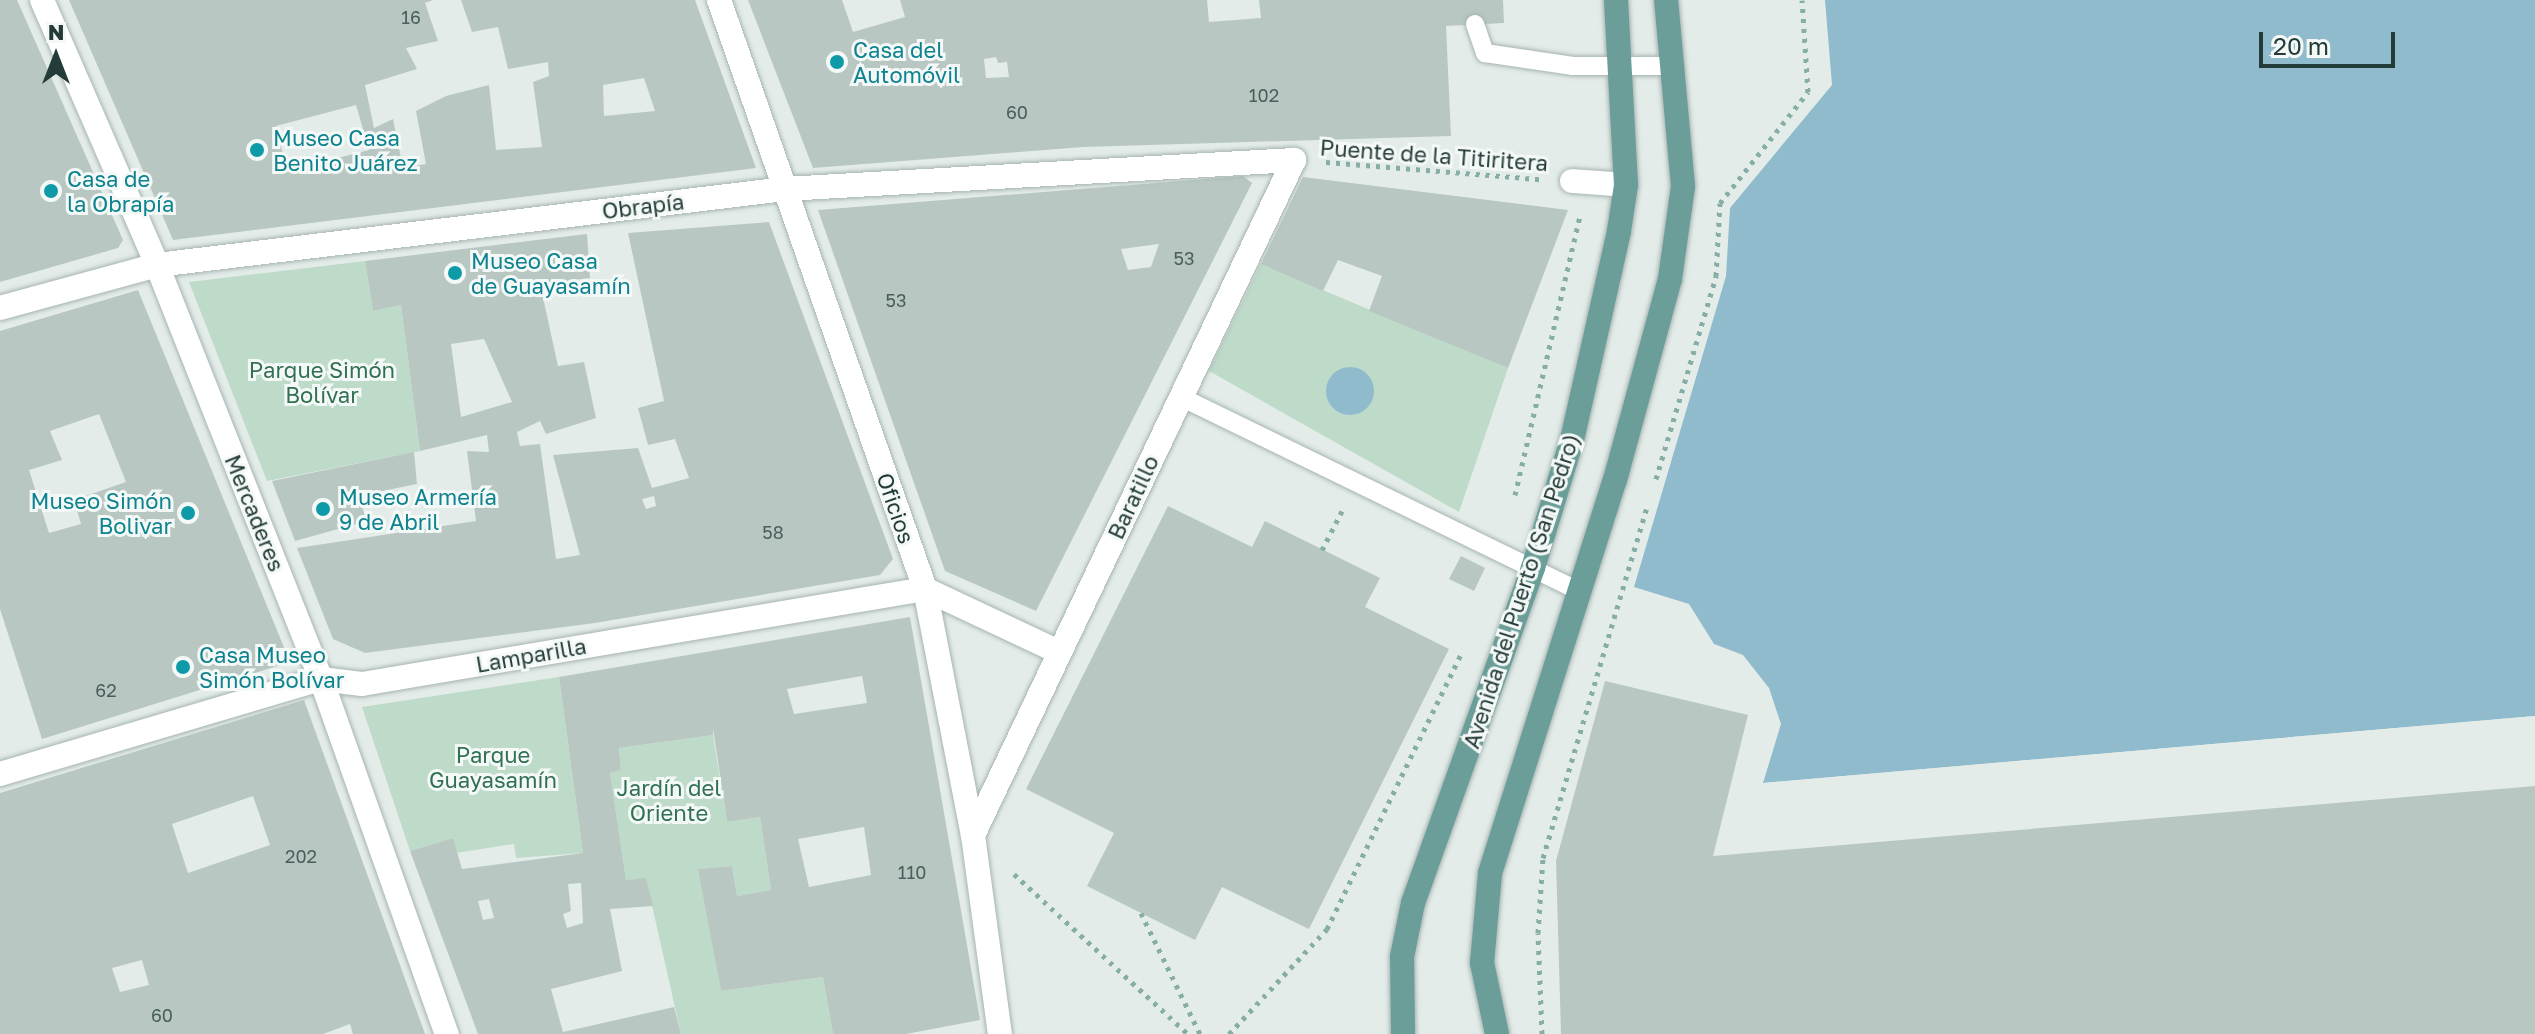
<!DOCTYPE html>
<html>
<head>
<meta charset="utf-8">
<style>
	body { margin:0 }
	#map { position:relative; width:2535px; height:1034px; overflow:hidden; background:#e3ece9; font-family:"Golos Text",sans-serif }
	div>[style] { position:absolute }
	.green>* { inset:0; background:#bedbca }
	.water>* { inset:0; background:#90bbcd }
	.round { border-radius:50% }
	.pier>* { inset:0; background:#e3ece9 }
	.building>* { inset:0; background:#b9c7c3 }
	.path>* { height:5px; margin-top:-2.5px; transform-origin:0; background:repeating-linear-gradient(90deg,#86ada6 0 4px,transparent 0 10px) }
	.roads { filter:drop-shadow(0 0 2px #a6b4b1) drop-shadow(0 0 2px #a6b4b1) }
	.lane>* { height:18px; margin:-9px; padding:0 9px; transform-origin:9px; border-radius:9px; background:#fff }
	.street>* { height:24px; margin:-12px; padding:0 12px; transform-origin:12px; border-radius:12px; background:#fff }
	.primary>* { height:24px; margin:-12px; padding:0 12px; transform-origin:12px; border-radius:12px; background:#6b9e98 }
	.dots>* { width:22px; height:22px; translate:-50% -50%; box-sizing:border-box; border:4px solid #f4f9f7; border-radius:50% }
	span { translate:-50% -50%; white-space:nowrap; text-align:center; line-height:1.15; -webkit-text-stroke:6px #f4f9f7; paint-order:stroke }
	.number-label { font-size:18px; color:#495f5c }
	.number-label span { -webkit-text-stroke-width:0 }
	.culture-label { font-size:22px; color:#0d838f }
	.left { translate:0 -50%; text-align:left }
	.right { translate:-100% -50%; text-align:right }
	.street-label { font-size:22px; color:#243c39 }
	.park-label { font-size:22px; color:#317052 }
	.north { position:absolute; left:16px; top:16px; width:80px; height:80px; -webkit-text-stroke:6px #f4f9f7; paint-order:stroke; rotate:0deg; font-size:22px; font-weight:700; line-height:32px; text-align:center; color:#243c39 }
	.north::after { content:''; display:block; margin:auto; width:28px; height:36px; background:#243c39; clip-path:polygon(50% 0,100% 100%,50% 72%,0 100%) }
	.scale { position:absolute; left:2259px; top:32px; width:136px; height:36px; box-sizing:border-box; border:4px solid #243c39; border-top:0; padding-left:10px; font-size:24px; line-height:28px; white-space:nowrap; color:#243c39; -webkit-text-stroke:6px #f4f9f7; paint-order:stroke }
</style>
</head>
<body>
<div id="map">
	<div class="green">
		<div style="clip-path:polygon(365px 261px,373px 311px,401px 305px,420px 451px,267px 481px,189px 282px)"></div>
		<div style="clip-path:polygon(1261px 264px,1508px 368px,1459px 512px,1209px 371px)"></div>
		<div style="clip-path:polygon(559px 677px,583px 853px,516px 858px,514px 844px,456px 853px,453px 838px,410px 851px,362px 707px)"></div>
		<div style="clip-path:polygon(713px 735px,727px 822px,760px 817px,771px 890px,737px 896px,732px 866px,699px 869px,721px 991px,823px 977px,833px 1034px,681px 1034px,646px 879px,626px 880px,610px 773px,621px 770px,619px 748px)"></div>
	</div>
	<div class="water">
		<div style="clip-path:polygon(1825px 0,2535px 0,2535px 716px,1763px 783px,1781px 724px,1769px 688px,1743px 655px,1714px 644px,1689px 604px,1634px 587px,1726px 276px,1730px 208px,1832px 85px)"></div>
		<div class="round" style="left:1326px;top:367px;width:48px;height:48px"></div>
	</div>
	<div class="pier">
		<div style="clip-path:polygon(2535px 716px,2535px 720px,1763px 787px,1763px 783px)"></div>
	</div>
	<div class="building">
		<div style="clip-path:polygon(0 0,17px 0,123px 240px,118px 248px,0 282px)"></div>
		<div style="clip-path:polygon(evenodd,69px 0,433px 0,425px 3px,438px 41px,406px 48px,417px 69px,365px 85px,374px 128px,393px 119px,403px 168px,426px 164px,416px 111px,446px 96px,489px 85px,496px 150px,542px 147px,533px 82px,549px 76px,548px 62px,508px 69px,498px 27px,472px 32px,461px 0,695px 0,756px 168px,173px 240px,69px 0,644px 78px,655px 111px,604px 116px,603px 85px,644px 78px,69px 0,356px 105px,369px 150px,287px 171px,276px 126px,356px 105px)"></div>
		<div style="clip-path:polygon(evenodd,748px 0,842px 0,853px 32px,905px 17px,900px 0,1207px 0,1209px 22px,1261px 18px,1259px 0,1503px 0,1504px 23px,1446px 26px,1451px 136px,1083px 147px,813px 168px,748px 0,996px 57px,998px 63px,1007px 62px,1009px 77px,986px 78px,984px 59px,996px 57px)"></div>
		<div style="clip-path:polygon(evenodd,1243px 176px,1252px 183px,1036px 611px,945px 571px,818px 210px,1243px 176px,1159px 244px,1151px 267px,1128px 270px,1121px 249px,1159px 244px)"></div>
		<div style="clip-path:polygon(1303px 177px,1568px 210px,1508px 368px,1369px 311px,1382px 276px,1338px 260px,1323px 291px,1261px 264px)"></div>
		<div style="clip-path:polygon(evenodd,769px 222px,893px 559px,880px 575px,595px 623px,365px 653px,333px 639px,297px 548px,476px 521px,467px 451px,489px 452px,487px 435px,420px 451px,401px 305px,373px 311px,365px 261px,587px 234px,590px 278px,540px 284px,558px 366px,584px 362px,596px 418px,546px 434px,540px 421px,517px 432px,520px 446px,540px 444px,556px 559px,580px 555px,553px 455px,638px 448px,652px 488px,689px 478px,675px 439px,648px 445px,638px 408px,664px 401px,628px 233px,769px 222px,484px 339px,512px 402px,461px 417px,451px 344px,484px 339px,769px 222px,654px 496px,656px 506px,646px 509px,642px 499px,654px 496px)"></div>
		<div style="clip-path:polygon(evenodd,138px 290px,290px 662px,42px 739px,0 609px,0 331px,138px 290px,99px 414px,126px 482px,74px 500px,81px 524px,49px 533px,29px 470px,62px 460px,50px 431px,99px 414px)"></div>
		<div style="clip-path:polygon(414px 452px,417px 484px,358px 496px,367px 521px,295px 541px,272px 481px)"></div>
		<div style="clip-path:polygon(1168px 506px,1252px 547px,1265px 521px,1380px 578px,1365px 607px,1449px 649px,1309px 929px,1222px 887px,1195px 940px,1087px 886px,1114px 833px,1026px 789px)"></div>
		<div style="clip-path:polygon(1461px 556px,1485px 568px,1474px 591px,1449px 579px)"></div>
		<div style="clip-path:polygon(evenodd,910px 617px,980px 1020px,906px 1034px,833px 1034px,823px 977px,721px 991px,698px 869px,732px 866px,737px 896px,771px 890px,760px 817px,727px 822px,713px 728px,713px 735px,619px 748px,621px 770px,610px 773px,626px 880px,646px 878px,653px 906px,610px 909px,622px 971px,551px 989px,563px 1032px,674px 1007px,681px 1034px,478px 1034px,410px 851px,453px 838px,462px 869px,583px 853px,559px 677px,910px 617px,862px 676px,867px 703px,794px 714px,787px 689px,862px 676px,910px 617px,864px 827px,871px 875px,809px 887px,798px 839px,864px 827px,910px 617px,581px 883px,583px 923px,567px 928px,563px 914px,571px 911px,568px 884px,581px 883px,910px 617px,489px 899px,494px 918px,483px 920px,478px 901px,489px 899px)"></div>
		<div style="clip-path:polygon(1605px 681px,1748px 715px,1713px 856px,2535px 786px,2535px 1034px,1561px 1034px,1556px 861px)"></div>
		<div style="clip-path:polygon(evenodd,304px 700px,425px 1034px,353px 1034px,350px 1024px,323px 1034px,0 1034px,0 793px,304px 700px,253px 796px,270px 845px,188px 873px,172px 824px,253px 796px,304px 700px,142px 960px,149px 985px,120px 992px,112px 968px,142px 960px)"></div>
	</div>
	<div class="path">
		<div style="left:1326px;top:162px;width:214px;rotate:4.6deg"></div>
		<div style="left:1656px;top:479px;width:212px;rotate:-73.5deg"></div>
		<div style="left:1716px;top:276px;width:73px;rotate:-86.9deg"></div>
		<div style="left:1720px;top:203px;width:142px;rotate:-51.6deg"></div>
		<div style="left:1808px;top:92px;width:92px;rotate:-93.7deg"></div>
		<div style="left:1515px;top:495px;width:286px;rotate:-76.9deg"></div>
		<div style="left:1322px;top:550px;width:44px;rotate:-62.9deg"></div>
		<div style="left:1014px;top:874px;width:236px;rotate:42.6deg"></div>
		<div style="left:1141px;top:913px;width:135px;rotate:64deg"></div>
		<div style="left:1229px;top:1034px;width:144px;rotate:-47deg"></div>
		<div style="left:1327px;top:929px;width:308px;rotate:-64deg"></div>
		<div style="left:1542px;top:1034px;width:101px;rotate:-92.3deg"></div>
		<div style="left:1538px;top:933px;width:75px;rotate:-86.2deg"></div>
		<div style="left:1543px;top:858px;width:369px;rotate:-73.5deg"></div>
	</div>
	<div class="roads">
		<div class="lane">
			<div style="left:1475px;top:24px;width:31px;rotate:71deg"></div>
			<div style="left:1485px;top:53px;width:89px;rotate:8.4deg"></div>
			<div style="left:1573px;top:66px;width:99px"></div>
			<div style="left:1181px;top:397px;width:445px;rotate:26deg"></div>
		</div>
		<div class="street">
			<div style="left:42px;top:0;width:289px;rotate:66.5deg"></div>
			<div style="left:157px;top:265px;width:445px;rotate:68.4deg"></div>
			<div style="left:321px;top:679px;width:377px;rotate:70.5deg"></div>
			<div style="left:719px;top:0;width:624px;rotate:70.72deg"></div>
			<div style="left:925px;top:589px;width:251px;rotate:79deg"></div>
			<div style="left:973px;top:835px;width:201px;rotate:82.3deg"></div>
			<div style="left:1572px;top:181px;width:54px;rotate:4.2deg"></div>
			<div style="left:0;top:308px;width:163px;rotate:-15.3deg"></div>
			<div style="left:157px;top:265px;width:633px;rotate:-6.9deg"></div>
			<div style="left:785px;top:189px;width:510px;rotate:-3.26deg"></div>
			<div style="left:1294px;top:160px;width:747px;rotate:115.43deg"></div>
			<div style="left:0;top:774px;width:335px;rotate:-16.5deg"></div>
			<div style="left:321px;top:679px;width:41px;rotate:7deg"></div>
			<div style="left:362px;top:684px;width:571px;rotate:-9.58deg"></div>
			<div style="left:925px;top:589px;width:148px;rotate:25.2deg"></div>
		</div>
		<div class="primary">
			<div style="left:1403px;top:1034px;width:77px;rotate:-90.7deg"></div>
			<div style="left:1402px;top:957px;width:55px;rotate:-78.5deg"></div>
			<div style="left:1413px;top:903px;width:356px;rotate:-70.3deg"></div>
			<div style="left:1533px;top:568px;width:134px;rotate:-73.1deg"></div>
			<div style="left:1572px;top:440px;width:214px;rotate:-77.3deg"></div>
			<div style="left:1619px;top:231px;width:47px;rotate:-81.3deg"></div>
			<div style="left:1626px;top:185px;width:185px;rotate:-93.1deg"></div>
			<div style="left:1497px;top:1034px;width:73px;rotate:-101.9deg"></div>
			<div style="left:1482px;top:963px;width:90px;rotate:-84.9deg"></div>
			<div style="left:1490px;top:873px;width:412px;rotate:-72.4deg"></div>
			<div style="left:1615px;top:480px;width:208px;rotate:-74.7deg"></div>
			<div style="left:1670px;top:279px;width:94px;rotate:-82deg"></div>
			<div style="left:1683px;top:186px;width:187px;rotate:-95.2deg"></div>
		</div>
	</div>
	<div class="dots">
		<div style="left:837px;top:62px;background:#0f9aa8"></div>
		<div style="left:257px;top:150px;background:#0f9aa8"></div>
		<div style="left:51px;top:191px;background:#0f9aa8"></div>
		<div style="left:455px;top:273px;background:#0f9aa8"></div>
		<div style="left:323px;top:509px;background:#0f9aa8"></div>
		<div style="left:188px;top:513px;background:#0f9aa8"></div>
		<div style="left:183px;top:667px;background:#0f9aa8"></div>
	</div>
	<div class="number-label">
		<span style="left:411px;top:17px">16</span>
		<span style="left:1264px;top:95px">102</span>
		<span style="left:1017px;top:112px">60</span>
		<span style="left:1184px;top:258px">53</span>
		<span style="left:896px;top:300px">53</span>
		<span style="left:773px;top:532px">58</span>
		<span style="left:106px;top:690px">62</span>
		<span style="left:301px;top:856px">202</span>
		<span style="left:912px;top:872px">110</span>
		<span style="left:162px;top:1015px">60</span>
	</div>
	<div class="culture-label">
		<span class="left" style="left:853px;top:62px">Casa del<br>Automóvil</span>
		<span class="left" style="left:273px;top:150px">Museo Casa<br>Benito Juárez</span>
		<span class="left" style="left:67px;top:191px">Casa de<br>la Obrapía</span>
		<span class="left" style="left:471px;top:273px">Museo Casa<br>de Guayasamín</span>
		<span class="left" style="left:339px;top:509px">Museo Armería<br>9 de Abril</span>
		<span class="right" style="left:172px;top:513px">Museo Simón<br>Bolivar</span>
		<span class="left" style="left:199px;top:667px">Casa Museo<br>Simón Bolívar</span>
	</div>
	<div class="street-label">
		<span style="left:1434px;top:155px;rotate:4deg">Puente de la Titiritera</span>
		<span style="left:643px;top:206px;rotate:-7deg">Obrapía</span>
		<span style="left:1133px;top:497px;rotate:-65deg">Baratillo</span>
		<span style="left:896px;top:508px;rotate:71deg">Oficios</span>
		<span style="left:255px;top:513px;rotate:68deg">Mercaderes</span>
		<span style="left:1521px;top:591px;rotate:-72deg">Avenida del Puerto (San Pedro)</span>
		<span style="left:531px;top:655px;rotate:-10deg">Lamparilla</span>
	</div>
	<div class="park-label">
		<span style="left:322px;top:382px">Parque Simón<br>Bolívar</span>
		<span style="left:493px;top:767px">Parque<br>Guayasamín</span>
		<span style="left:669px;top:800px">Jardín del<br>Oriente</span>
	</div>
	<div class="north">N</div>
	<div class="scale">20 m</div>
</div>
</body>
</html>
